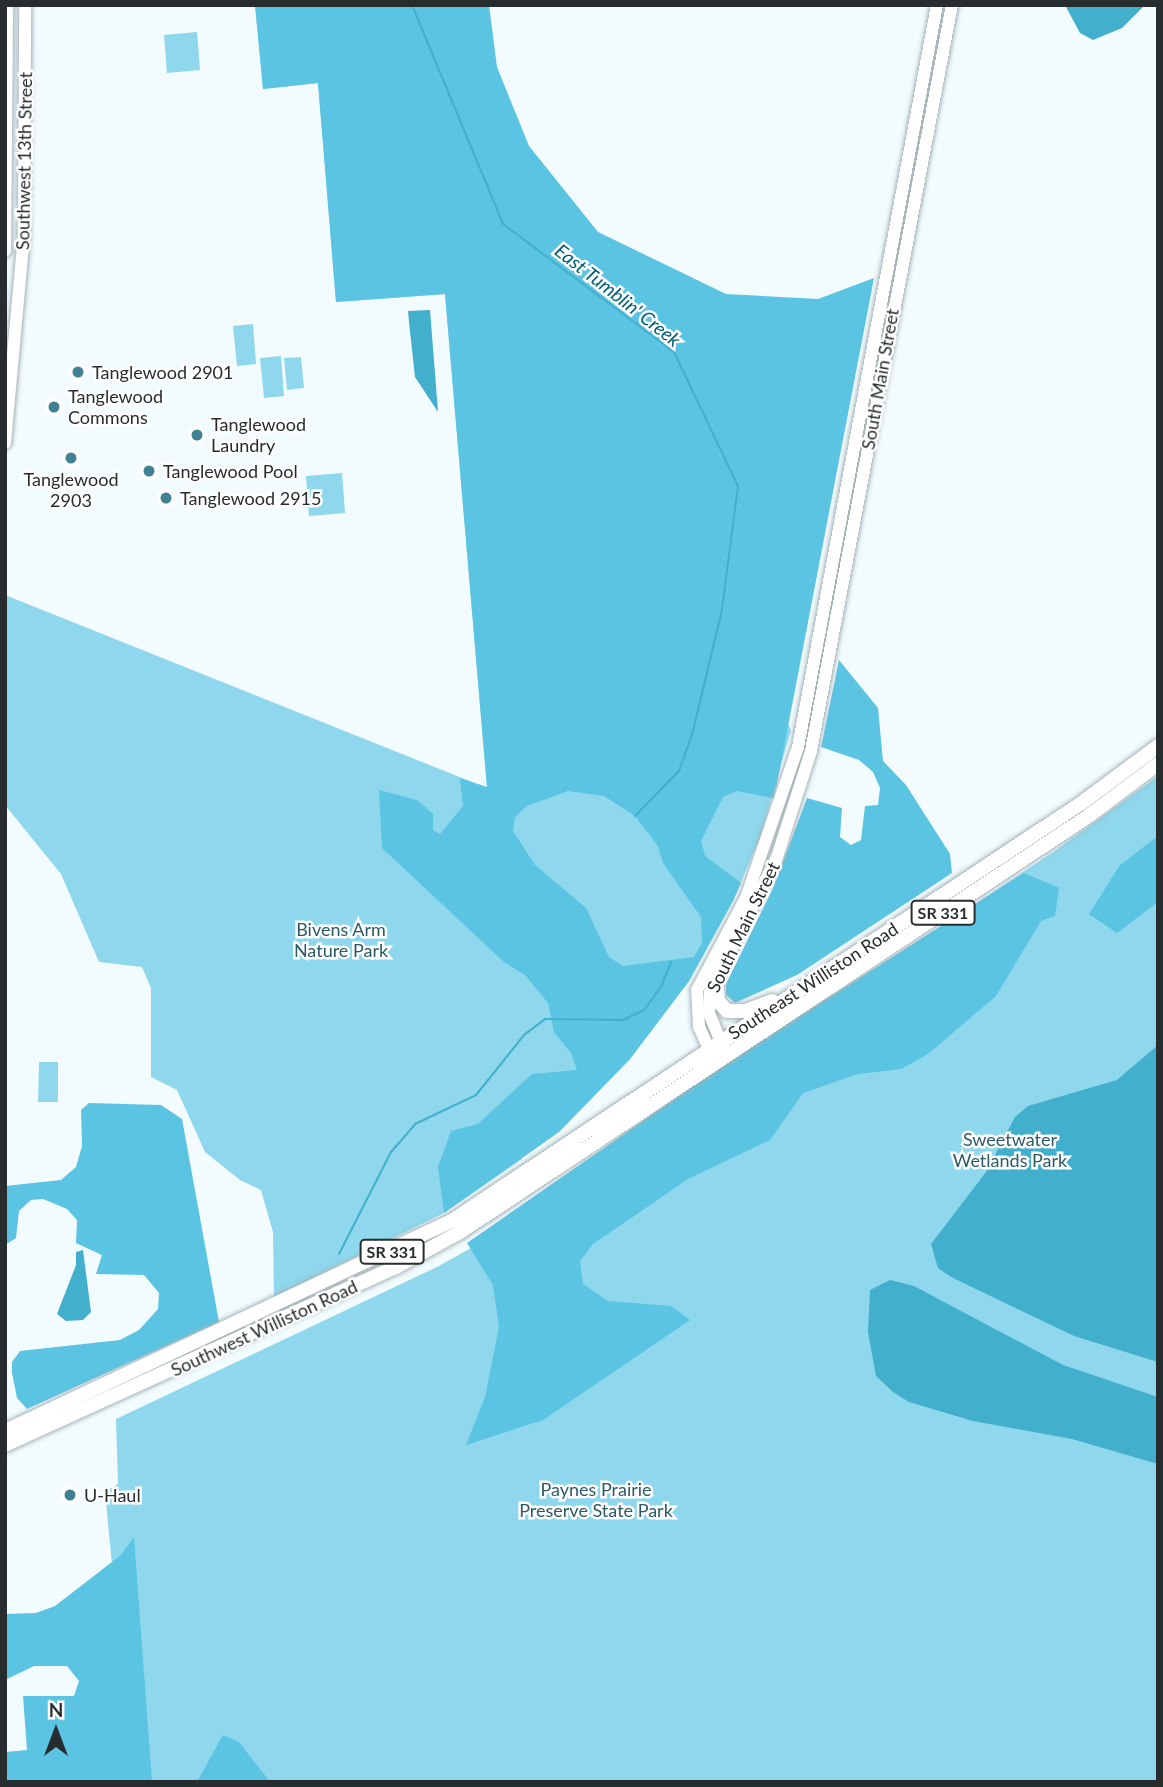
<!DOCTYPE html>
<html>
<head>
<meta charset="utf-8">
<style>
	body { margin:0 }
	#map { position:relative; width:1163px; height:1787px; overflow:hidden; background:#f2fbfe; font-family:Lato,sans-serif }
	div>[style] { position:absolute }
	.green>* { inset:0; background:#8ed7ed }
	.forest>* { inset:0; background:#5ac4e2 }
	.water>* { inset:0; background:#42afcc }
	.stream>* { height:2px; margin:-1px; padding:0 1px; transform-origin:1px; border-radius:1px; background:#42afcc }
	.roads { filter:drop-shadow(0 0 2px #a4b3b8) drop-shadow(0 0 2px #a4b3b8) }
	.major>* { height:12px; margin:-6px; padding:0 6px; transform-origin:6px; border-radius:6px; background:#fff }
	.highway>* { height:14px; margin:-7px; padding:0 7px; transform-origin:7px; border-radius:7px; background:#fff }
	.dots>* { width:19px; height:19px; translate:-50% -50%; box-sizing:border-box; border:4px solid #fff; border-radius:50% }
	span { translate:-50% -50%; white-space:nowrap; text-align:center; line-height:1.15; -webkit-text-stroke:5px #fff; paint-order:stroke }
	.shield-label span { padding:2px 5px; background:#fff; border:2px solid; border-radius:5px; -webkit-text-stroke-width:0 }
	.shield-label { font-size:16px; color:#272d2f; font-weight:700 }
	.street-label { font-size:18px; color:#272d2f }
	.poi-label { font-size:18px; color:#272d2f }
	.left { translate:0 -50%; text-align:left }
	.park-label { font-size:18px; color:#2d5a67 }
	.water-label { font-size:19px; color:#016075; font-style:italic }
	.frame { position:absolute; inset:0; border:7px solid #272d2f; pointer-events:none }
	.north { position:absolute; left:21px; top:1696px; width:70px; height:70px; -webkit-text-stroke:5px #fff; paint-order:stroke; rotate:0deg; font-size:19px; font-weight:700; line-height:28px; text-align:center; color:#272d2f }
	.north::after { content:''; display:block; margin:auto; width:24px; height:32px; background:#272d2f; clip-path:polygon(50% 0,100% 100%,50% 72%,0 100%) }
</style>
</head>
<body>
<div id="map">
	<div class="green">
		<div style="clip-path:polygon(255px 5px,419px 5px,791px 730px,761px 835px,733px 901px,689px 981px,630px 1059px,559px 1132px,527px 1128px,522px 1159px,444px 1213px,274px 1297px,273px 1232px,261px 1190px,240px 1180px,205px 1152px,177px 1090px,151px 1077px,151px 988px,142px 967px,99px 962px,61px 874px,5px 805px,5px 595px,487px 788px,445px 294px,336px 302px,318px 83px,263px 89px)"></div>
		<div style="clip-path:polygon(197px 32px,200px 70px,167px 73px,164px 35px)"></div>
		<div style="clip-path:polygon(253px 324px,256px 364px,237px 366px,233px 326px)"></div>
		<div style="clip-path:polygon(281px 356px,284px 396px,264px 398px,260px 358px)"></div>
		<div style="clip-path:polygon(301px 357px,304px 388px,287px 390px,284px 358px)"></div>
		<div style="clip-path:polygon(342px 473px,345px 513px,309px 516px,306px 476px)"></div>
		<div style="clip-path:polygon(1158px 776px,1158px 1782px,133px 1782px,105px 1492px,118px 1484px,116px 1419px,439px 1266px,528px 1216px,613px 1145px,1056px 850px)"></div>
		<div style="clip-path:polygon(39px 1062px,58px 1062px,58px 1102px,38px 1102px)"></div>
	</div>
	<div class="forest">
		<div style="clip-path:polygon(evenodd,255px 5px,489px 5px,497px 67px,529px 146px,598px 232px,726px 294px,818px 299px,874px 278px,777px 784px,773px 798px,736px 791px,723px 797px,701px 841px,705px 856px,741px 883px,733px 901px,689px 981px,630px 1059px,559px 1132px,444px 1213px,438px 1167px,451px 1131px,478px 1124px,532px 1074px,577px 1070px,571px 1053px,554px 1032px,548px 1003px,525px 975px,504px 962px,382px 848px,379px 790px,417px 800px,433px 814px,433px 830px,440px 834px,463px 806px,460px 778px,487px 787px,445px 294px,336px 302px,318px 83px,263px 89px,255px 5px,568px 791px,604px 796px,635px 816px,658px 846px,663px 863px,701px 917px,702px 943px,694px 957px,623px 966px,609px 957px,586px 908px,535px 865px,513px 831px,515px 817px,527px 806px,568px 791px)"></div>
		<div style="clip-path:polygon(839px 660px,878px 708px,883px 761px,906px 785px,950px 854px,952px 873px,797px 975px,735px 1003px,726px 995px,726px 984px,773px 888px,807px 798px,842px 808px,840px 837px,851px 845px,861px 840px,865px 806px,878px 805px,880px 788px,873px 772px,859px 760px,821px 747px)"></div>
		<div style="clip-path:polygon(1158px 836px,1158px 902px,1117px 933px,1089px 914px,1120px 865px)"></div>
		<div style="clip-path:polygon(1024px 873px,1059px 888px,1055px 916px,1041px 921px,996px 996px,928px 1054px,901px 1069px,858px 1074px,803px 1093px,770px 1140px,688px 1179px,593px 1244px,580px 1261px,583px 1284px,608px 1301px,671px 1306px,690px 1320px,543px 1420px,466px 1445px,485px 1397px,499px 1327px,493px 1285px,467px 1243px,729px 1061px)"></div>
		<div style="clip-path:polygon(89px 1103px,161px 1105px,182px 1119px,219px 1322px,27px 1409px,17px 1398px,12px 1373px,12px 1362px,20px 1351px,120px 1340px,139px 1330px,158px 1309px,159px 1293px,144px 1275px,96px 1274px,102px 1255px,76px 1243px,77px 1220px,67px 1209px,43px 1199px,31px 1200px,19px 1211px,16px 1238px,5px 1245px,5px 1186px,61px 1180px,76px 1167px,82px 1146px,81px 1110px)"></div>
		<div style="clip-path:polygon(134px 1537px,152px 1782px,5px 1782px,5px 1752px,27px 1750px,23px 1696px,74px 1696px,79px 1681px,67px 1666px,34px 1666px,5px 1680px,5px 1614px,36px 1613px,55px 1606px,121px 1555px)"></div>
		<div style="clip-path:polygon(223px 1735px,239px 1742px,270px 1782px,177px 1782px,198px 1780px)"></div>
	</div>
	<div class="water">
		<div style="clip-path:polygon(1065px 5px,1145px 5px,1122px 28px,1093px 40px,1080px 33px)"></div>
		<div style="clip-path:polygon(430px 310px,438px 412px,415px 377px,409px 322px,408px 311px)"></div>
		<div style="clip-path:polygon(1158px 1045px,1158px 1362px,1074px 1336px,951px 1277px,938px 1268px,931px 1244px,986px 1172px,1015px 1117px,1028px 1106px,1117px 1080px)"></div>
		<div style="clip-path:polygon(83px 1250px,91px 1312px,83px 1320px,66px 1321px,57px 1314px,76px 1265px,76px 1252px)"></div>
		<div style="clip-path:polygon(890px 1280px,914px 1286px,1063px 1365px,1158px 1397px,1158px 1464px,1072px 1439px,973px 1421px,909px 1402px,893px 1392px,876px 1376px,868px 1332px,870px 1290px)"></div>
	</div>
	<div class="stream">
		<div style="left:412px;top:5px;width:237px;rotate:67.4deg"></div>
		<div style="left:503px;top:224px;width:214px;rotate:36.8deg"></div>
		<div style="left:674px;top:352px;width:148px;rotate:64.5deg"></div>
		<div style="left:738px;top:486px;width:125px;rotate:97.4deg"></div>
		<div style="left:722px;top:610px;width:129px;rotate:103.5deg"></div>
		<div style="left:692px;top:735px;width:38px;rotate:110deg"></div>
		<div style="left:679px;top:771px;width:63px;rotate:134.4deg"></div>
		<div style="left:339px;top:1254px;width:114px;rotate:-63deg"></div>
		<div style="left:391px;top:1152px;width:37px;rotate:-49deg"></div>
		<div style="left:415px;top:1124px;width:68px;rotate:-25.4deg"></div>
		<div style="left:476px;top:1095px;width:77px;rotate:-51.3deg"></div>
		<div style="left:524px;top:1035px;width:26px;rotate:-37deg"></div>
		<div style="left:545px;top:1019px;width:78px;rotate:0.7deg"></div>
		<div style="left:623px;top:1020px;width:23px;rotate:-25deg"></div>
		<div style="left:644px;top:1010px;width:29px;rotate:-54deg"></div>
		<div style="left:661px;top:987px;width:27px;rotate:-68deg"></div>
	</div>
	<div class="roads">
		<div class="major">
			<div style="left:5px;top:251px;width:246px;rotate:-89.5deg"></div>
			<div style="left:5px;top:443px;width:210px;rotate:-84.8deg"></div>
			<div style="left:24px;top:234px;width:229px;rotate:-89.7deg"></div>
			<div style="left:724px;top:1050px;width:40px;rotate:-112deg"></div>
			<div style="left:709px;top:1013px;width:21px;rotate:-87deg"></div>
			<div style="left:710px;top:992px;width:151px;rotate:-63.6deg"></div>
			<div style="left:777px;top:857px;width:111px;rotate:-72.2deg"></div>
			<div style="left:811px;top:751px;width:759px;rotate:-79.3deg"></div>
			<div style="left:719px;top:1054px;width:11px;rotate:-153deg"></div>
			<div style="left:709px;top:1049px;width:24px;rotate:-114deg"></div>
			<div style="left:699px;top:1027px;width:37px;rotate:-93deg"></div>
			<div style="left:697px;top:990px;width:104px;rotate:-62deg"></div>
			<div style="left:746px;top:898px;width:160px;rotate:-71deg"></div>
			<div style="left:798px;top:747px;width:755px;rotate:-79.39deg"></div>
		</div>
		<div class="highway">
			<div style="left:716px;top:981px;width:20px;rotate:84deg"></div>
			<div style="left:718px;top:1001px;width:13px;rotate:48deg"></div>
			<div style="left:727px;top:1011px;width:18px"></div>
			<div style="left:745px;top:1011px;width:29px;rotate:-20deg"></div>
			<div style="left:5px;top:1431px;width:495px;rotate:-25.2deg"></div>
			<div style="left:453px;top:1220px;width:756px;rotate:-33.56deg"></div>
			<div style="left:1083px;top:802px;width:94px;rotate:-36.7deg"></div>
			<div style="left:5px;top:1445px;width:430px;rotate:-24.5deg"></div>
			<div style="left:396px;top:1267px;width:73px;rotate:-28.7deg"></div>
			<div style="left:460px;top:1232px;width:756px;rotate:-33.5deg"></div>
			<div style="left:1090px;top:815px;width:85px;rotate:-36.9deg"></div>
		</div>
	</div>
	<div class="dots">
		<div style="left:78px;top:372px;background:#408194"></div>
		<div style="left:54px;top:407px;background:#408194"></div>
		<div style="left:197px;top:435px;background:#408194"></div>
		<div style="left:71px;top:458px;background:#408194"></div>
		<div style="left:149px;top:471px;background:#408194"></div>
		<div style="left:166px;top:498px;background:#408194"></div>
		<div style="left:70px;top:1495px;background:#408194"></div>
	</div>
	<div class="shield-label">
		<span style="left:943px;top:913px">SR 331</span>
		<span style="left:392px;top:1252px">SR 331</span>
	</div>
	<div class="street-label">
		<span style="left:24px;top:161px;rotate:-89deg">Southwest 13th Street</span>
		<span style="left:880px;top:379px;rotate:-80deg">South Main Street</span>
		<span style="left:743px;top:927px;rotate:-64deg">South Main Street</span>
		<span style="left:813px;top:981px;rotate:-33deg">Southeast Williston Road</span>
		<span style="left:264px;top:1328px;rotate:-25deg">Southwest Williston Road</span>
	</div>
	<div class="poi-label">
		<span class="left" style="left:92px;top:372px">Tanglewood 2901</span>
		<span class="left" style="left:68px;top:407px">Tanglewood<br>Commons</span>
		<span class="left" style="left:211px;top:435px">Tanglewood<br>Laundry</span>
		<span class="left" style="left:163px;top:471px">Tanglewood Pool</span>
		<span style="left:71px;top:490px">Tanglewood<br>2903</span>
		<span class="left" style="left:180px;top:498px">Tanglewood 2915</span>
		<span class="left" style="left:84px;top:1495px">U-Haul</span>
	</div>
	<div class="park-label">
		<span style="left:341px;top:940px">Bivens Arm<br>Nature Park</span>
		<span style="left:1010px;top:1150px">Sweetwater<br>Wetlands Park</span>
		<span style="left:596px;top:1500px">Paynes Prairie<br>Preserve State Park</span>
	</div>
	<div class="water-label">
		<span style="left:618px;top:295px;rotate:38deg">East Tumblin' Creek</span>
	</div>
	<div class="frame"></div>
	<div class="north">N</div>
</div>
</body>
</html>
